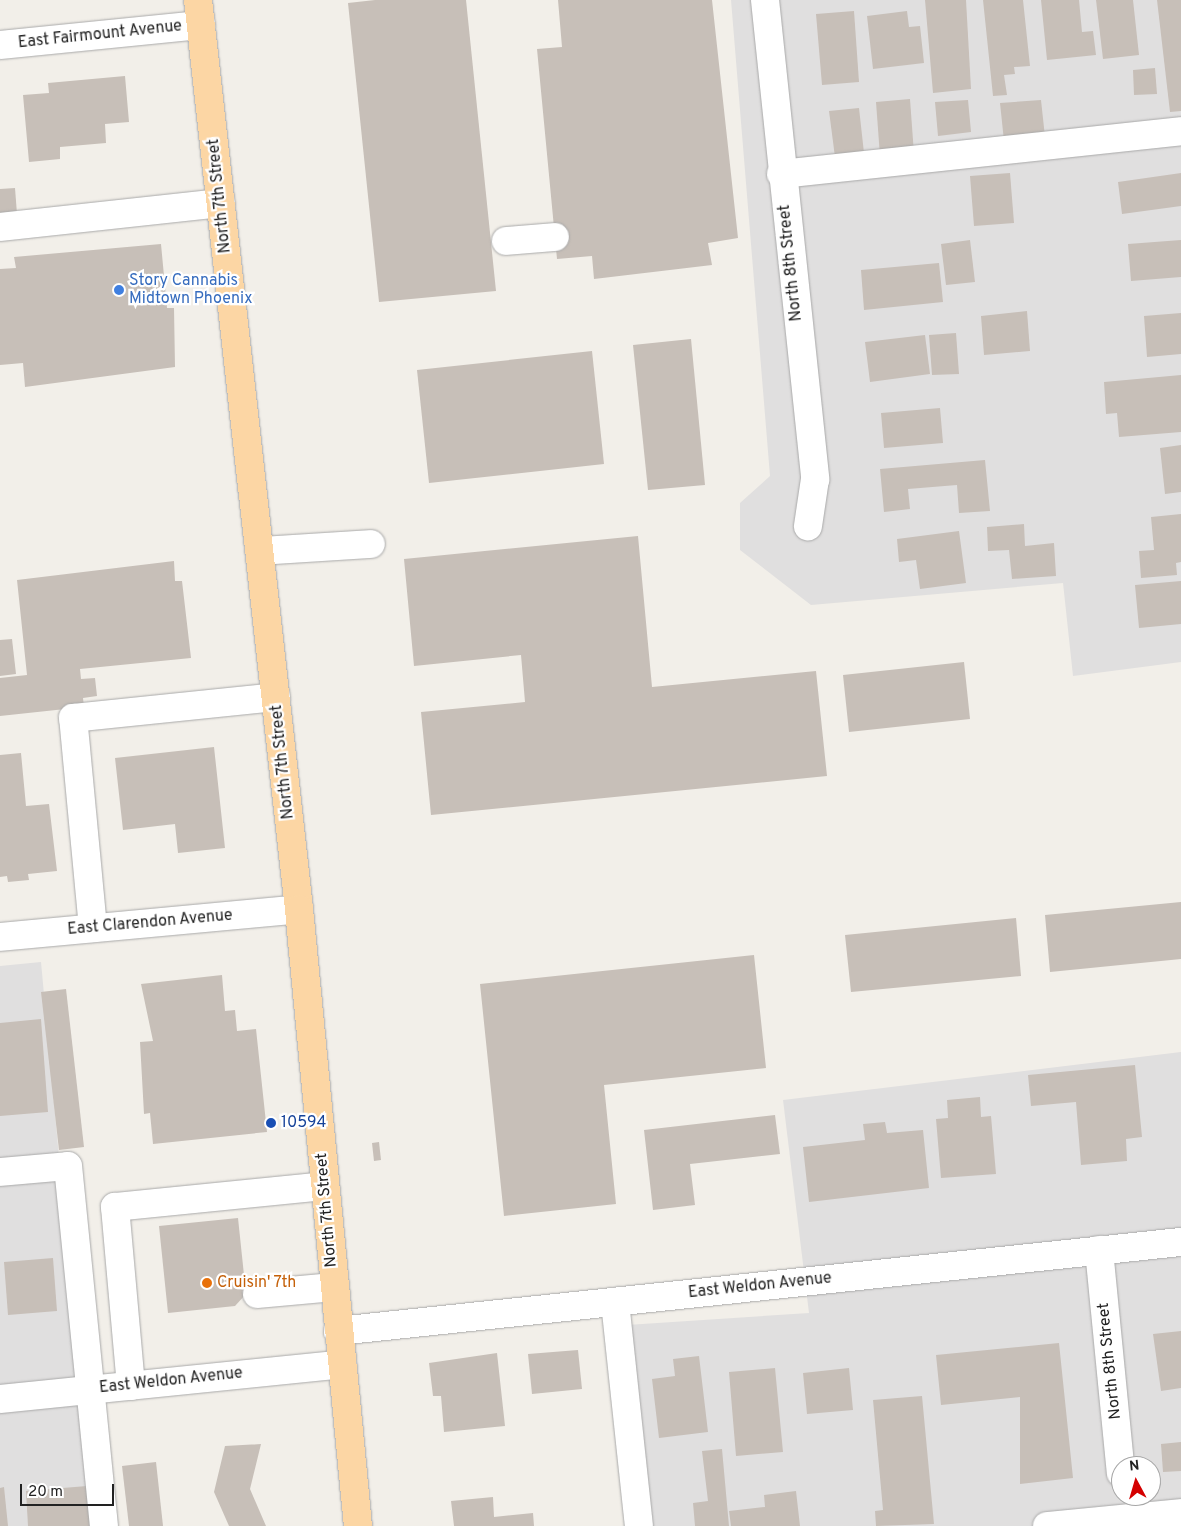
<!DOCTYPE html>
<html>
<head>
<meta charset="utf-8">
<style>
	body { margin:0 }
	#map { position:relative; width:1181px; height:1526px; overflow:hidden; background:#f2efe9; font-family:Overpass,sans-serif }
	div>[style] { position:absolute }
	.residential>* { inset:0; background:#e0dfdf }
	.building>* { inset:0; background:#c7bfb8 }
	.roads { filter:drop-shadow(0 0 1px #a9a9a9) drop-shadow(0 0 1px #a9a9a9) }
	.minor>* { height:28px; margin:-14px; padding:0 14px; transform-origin:14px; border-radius:14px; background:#fff }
	.major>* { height:28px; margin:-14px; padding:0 14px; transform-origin:14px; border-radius:14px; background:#fcd6a4 }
	.dots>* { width:14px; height:14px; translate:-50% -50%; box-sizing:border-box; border:2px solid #fff; border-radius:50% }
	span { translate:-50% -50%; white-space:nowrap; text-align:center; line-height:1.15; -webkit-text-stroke:4.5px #fff; paint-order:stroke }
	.street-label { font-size:16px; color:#222 }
	.shop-label { font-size:16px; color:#366cbe }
	.left { translate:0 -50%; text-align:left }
	.transit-label { font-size:16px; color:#164399 }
	.food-label { font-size:16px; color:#c56008 }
	.north { position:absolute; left:1111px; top:1456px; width:50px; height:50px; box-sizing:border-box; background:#fff; border:1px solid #a7a7a7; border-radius:50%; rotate:354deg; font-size:14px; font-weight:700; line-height:20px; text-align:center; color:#222 }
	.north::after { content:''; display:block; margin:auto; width:18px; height:22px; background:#d40000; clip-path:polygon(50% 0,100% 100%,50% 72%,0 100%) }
	.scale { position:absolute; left:20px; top:1484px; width:94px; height:22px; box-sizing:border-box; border:2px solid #222; border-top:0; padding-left:6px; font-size:15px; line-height:18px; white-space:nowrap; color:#222; -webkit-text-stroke:4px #fff; paint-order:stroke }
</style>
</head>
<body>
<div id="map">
	<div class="residential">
		<div style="clip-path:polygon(731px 0,1181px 0,1181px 662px,1073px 676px,1063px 583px,811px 605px,740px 550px,740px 503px,770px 476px)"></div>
		<div style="clip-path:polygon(41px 962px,93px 1526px,0 1526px,0 966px)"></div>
		<div style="clip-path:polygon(evenodd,1181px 1052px,1181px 1526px,650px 1526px,627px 1325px,809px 1313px,783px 1100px,1181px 1052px,1121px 1466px,1151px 1466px,1151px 1496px,1121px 1496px,1121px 1466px)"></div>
	</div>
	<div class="building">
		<div style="clip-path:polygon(375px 0,466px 0,496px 291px,379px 302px,348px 3px)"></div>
		<div style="clip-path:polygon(558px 0,712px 0,738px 238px,708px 243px,712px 265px,594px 279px,592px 256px,557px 259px,537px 49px,562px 47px)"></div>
		<div style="clip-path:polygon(925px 0,966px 0,971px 89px,933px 93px)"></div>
		<div style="clip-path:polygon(983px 0,1023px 0,1030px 66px,1014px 67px,1015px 74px,1004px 75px,1007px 95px,993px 96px)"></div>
		<div style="clip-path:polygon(1041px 0,1079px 0,1082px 32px,1093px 31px,1096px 55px,1047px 60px)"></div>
		<div style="clip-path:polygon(1096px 0,1133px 0,1139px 55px,1103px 59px)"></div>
		<div style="clip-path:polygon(1157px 0,1181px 0,1181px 111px,1170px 112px)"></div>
		<div style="clip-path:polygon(854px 11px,859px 82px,822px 85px,816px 14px)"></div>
		<div style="clip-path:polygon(907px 11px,909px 27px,920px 26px,924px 63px,873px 69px,867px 16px)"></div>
		<div style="clip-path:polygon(1155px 68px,1157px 94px,1134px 95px,1133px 70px)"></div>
		<div style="clip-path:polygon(125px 76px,129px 122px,105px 124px,106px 143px,60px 147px,60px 159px,29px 162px,23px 95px,49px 93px,48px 83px)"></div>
		<div style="clip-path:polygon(910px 99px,914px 154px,880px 156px,876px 102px)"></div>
		<div style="clip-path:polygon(968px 100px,971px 132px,938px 136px,935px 102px)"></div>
		<div style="clip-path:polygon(1041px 100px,1045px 137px,1004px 141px,1000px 103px)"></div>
		<div style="clip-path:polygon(859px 108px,864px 153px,835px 157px,829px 111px)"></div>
		<div style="clip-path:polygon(1010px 173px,1014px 223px,974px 226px,970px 176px)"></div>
		<div style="clip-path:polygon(1181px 173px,1181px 206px,1122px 214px,1118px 182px)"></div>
		<div style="clip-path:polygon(15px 188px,17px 214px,0 215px,0 189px)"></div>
		<div style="clip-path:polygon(970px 240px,975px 282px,946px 285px,941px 244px)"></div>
		<div style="clip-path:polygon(1181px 240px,1181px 277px,1131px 281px,1128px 244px)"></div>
		<div style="clip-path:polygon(161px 244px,167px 308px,174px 308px,175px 367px,25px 387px,23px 363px,0 365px,0 269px,16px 268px,14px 257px)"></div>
		<div style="clip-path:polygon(939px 263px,943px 302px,864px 310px,861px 270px)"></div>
		<div style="clip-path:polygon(1027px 311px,1030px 351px,984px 355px,981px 316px)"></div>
		<div style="clip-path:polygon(1181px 313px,1181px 354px,1147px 357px,1144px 316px)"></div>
		<div style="clip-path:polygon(956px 333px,959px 374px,932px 375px,929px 335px)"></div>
		<div style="clip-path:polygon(925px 335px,930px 374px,870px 382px,865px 342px)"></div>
		<div style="clip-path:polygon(691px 339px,705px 485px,648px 490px,633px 345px)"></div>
		<div style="clip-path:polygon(592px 351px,604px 464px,429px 483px,417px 370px)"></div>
		<div style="clip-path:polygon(1181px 375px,1181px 432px,1119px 437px,1117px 413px,1106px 414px,1104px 382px)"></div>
		<div style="clip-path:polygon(940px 408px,943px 443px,884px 448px,881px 413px)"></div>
		<div style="clip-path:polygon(1181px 445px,1181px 492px,1165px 494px,1160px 448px)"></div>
		<div style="clip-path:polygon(985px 460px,990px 511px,959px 513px,957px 485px,908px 489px,910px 509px,884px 512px,880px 469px)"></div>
		<div style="clip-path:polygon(1181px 514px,1181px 562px,1176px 563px,1177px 575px,1141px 578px,1139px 551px,1154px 550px,1151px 517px)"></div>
		<div style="clip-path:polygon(1024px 524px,1025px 546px,1054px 543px,1056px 576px,1012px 579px,1009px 550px,988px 551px,987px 527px)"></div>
		<div style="clip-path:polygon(959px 531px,966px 583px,920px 589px,916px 560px,899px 562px,897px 539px)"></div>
		<div style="clip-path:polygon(638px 536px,652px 687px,816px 671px,827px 776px,431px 815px,421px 712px,525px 702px,521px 655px,414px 666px,404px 559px)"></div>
		<div style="clip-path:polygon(174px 561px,175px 581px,182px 581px,191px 658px,80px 669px,81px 679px,95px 678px,97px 696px,83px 698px,84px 707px,0 716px,0 678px,27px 675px,17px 580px)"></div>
		<div style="clip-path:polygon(1181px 581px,1181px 624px,1139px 628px,1135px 585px)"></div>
		<div style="clip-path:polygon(12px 639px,16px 674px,0 676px,0 640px)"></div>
		<div style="clip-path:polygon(964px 662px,970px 719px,849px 732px,843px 675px)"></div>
		<div style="clip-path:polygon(214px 747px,225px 848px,178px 853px,175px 824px,123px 830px,115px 758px)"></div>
		<div style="clip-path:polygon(21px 753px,26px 806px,49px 804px,57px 871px,28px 874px,29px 880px,8px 882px,7px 876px,0 877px,0 755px)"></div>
		<div style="clip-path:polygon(1181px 902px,1181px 959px,1050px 972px,1045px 915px)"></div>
		<div style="clip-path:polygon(1016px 918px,1021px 976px,851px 992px,845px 935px)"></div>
		<div style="clip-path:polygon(754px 955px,766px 1068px,604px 1085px,616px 1204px,504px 1216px,480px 984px)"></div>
		<div style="clip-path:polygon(222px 975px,225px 1011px,235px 1010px,237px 1031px,256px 1029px,267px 1132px,153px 1144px,150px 1113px,144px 1114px,140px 1042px,153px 1041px,141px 984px)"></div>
		<div style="clip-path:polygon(66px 989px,84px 1147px,59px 1150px,41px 992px)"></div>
		<div style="clip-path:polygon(41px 1019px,48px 1112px,0 1116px,0 1023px)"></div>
		<div style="clip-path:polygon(1135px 1065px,1142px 1137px,1126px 1139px,1127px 1161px,1081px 1165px,1076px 1102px,1031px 1106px,1028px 1075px)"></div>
		<div style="clip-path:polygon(980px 1097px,981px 1117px,991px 1116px,996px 1174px,941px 1178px,936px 1119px,948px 1118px,947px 1100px)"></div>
		<div style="clip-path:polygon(775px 1115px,780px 1154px,690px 1164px,695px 1205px,653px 1210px,644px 1130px)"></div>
		<div style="clip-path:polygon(885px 1122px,887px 1133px,923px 1130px,929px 1188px,809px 1202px,803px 1147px,865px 1140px,863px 1124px)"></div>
		<div style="clip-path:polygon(379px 1142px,381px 1160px,374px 1161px,372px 1143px)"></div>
		<div style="clip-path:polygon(238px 1218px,246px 1294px,235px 1306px,168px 1313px,159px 1226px)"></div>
		<div style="clip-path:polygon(53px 1258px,57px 1311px,8px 1315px,4px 1262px)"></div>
		<div style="clip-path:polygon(1181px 1331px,1181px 1388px,1161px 1391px,1153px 1334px)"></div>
		<div style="clip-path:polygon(1059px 1343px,1073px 1478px,1020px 1484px,1020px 1397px,941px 1405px,936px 1355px)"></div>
		<div style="clip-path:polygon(578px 1350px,582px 1389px,532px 1394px,528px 1354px)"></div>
		<div style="clip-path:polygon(497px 1353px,505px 1426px,444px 1432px,441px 1396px,433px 1396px,429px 1363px)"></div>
		<div style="clip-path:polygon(699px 1356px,708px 1432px,659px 1438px,652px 1379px,675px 1376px,673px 1359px)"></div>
		<div style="clip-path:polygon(775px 1368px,783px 1452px,736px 1456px,729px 1372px)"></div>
		<div style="clip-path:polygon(849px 1368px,853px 1410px,807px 1414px,803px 1373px)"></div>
		<div style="clip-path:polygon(922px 1396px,934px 1524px,876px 1526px,875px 1511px,883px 1510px,873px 1400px)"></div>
		<div style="clip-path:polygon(1181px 1442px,1181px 1471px,1163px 1472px,1161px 1444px)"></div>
		<div style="clip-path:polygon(261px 1444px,250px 1489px,266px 1526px,229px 1526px,214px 1492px,225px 1446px)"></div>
		<div style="clip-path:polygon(722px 1449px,729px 1526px,695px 1526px,693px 1503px,708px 1501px,702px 1451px)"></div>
		<div style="clip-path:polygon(156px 1462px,163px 1526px,129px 1526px,122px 1466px)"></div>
		<div style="clip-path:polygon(87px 1486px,91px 1526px,28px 1526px,26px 1491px)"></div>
		<div style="clip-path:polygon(4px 1487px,8px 1526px,0 1526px,0 1488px)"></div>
		<div style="clip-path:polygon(796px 1491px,800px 1526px,731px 1526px,729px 1511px,765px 1507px,764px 1495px)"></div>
		<div style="clip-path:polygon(493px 1497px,494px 1517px,533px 1513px,534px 1526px,454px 1526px,451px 1501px)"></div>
	</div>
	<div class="roads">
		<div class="minor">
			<div style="left:765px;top:0;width:482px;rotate:84deg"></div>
			<div style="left:815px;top:479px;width:48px;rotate:98.5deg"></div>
			<div style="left:0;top:45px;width:202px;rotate:-5.7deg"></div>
			<div style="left:781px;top:174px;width:402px;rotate:-6.1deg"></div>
			<div style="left:0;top:227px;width:222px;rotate:-6.2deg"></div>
			<div style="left:506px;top:241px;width:49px;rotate:-4.7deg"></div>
			<div style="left:260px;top:551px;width:111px;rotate:-3.6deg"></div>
			<div style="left:93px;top:928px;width:211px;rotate:-95.4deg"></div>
			<div style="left:73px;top:718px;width:204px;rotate:-5.9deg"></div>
			<div style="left:0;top:937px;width:300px;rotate:-5.3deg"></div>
			<div style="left:0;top:1172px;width:68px;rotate:-5deg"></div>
			<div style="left:68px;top:1166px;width:362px;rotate:84.3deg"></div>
			<div style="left:1099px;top:1250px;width:224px;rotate:84.4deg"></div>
			<div style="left:257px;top:1294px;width:77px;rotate:-5.2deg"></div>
			<div style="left:615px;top:1302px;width:225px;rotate:83.9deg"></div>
			<div style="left:338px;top:1331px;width:848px;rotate:-6.03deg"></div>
			<div style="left:131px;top:1386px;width:180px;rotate:-95.1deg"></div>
			<div style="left:115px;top:1207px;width:211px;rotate:-5.7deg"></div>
			<div style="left:0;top:1399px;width:344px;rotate:-5.8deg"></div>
			<div style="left:1047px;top:1526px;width:135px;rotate:-5.5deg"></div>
		</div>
		<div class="major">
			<div style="left:198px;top:0;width:915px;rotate:83.66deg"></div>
			<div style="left:299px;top:909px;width:620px;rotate:84.54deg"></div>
		</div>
	</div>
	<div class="dots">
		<div style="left:119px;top:290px;background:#3f7fe0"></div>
		<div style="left:271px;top:1123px;background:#1a4fb4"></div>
		<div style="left:207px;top:1283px;background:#e8710a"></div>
	</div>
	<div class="street-label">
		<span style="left:100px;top:35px;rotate:-6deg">East Fairmount Avenue</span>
		<span style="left:220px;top:196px;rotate:-96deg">North 7th Street</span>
		<span style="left:791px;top:263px;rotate:-96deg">North 8th Street</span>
		<span style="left:283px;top:762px;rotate:-96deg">North 7th Street</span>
		<span style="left:150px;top:923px;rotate:-5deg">East Clarendon Avenue</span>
		<span style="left:327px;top:1210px;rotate:-95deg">North 7th Street</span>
		<span style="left:760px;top:1286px;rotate:-6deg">East Weldon Avenue</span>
		<span style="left:1110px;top:1361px;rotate:-96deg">North 8th Street</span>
		<span style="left:171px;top:1381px;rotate:-6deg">East Weldon Avenue</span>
	</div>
	<div class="shop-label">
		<span class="left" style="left:129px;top:290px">Story Cannabis<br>Midtown Phoenix</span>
	</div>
	<div class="transit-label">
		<span class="left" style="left:281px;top:1123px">10594</span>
	</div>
	<div class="food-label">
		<span class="left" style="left:217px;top:1283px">Cruisin' 7th</span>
	</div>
	<div class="north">N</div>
	<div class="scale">20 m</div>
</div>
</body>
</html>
